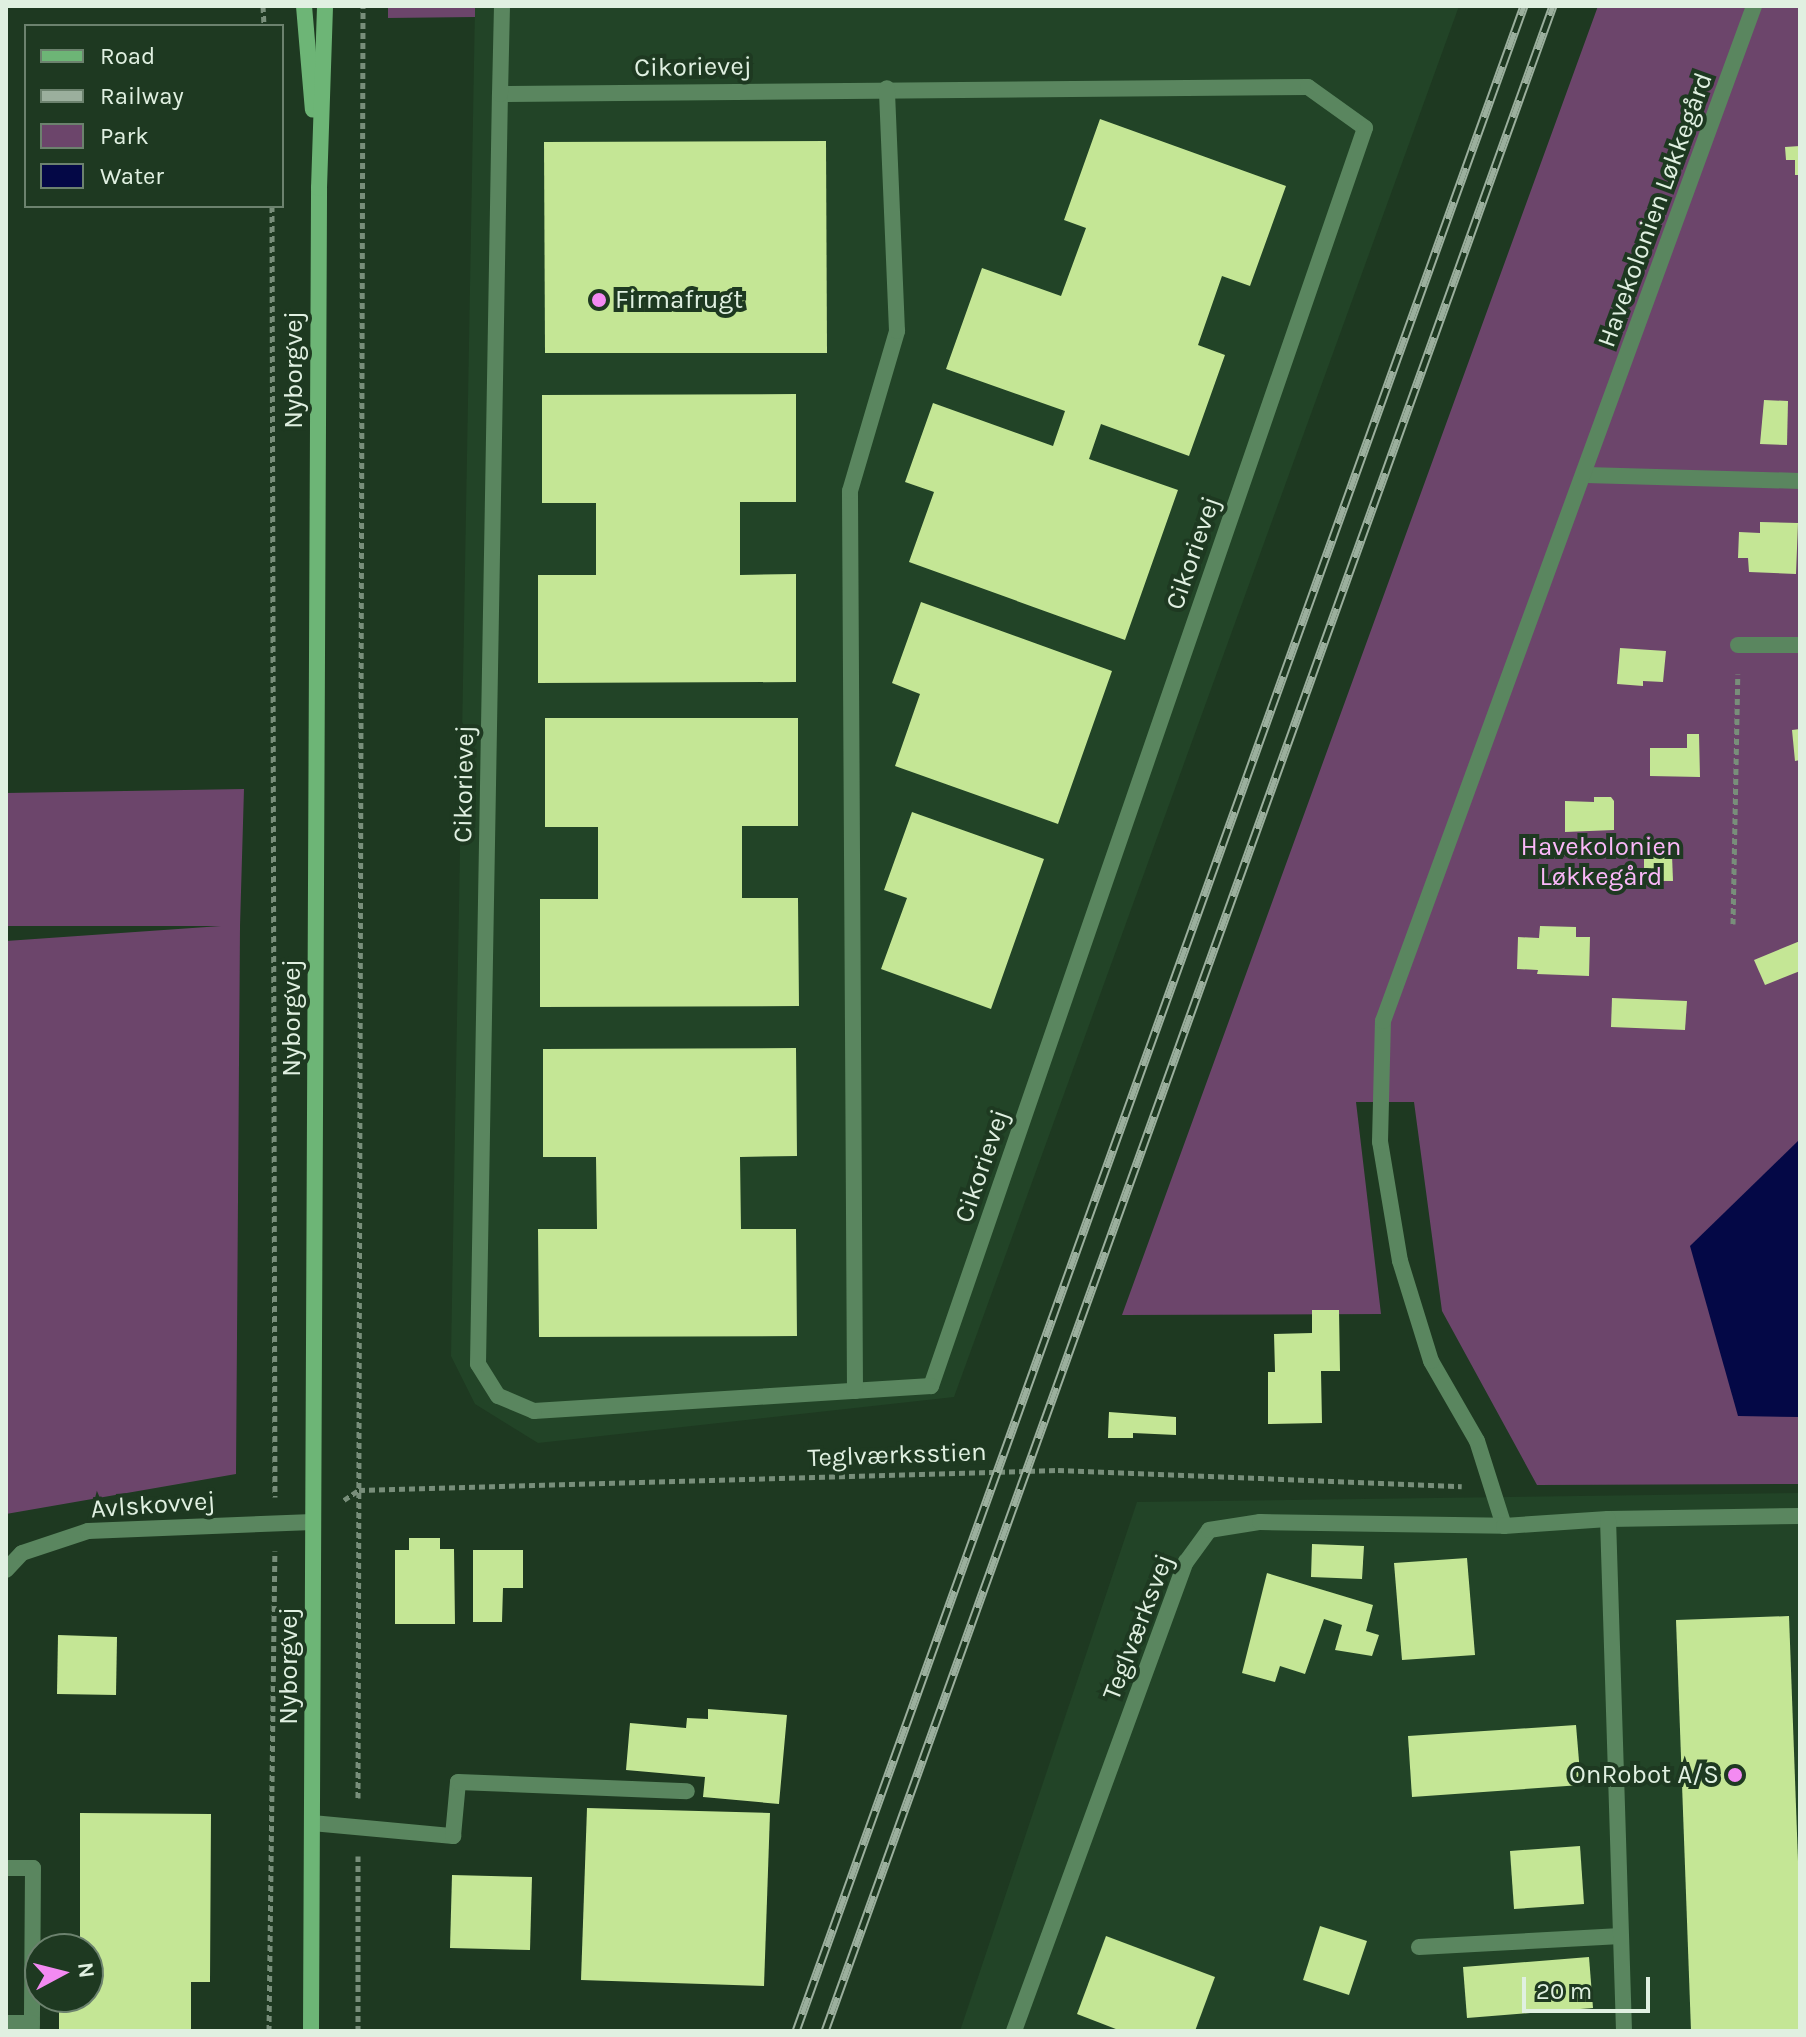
<!DOCTYPE html>
<html>
<head>
<meta charset="utf-8">
<style>
	body { margin:0 }
	#map { position:relative; width:1806px; height:2037px; overflow:hidden; background:#1e3921; font-family:Karla,sans-serif }
	div>[style] { position:absolute }
	.built>* { inset:0; background:#224427 }
	.green>* { inset:0; background:#6c456b }
	.water>* { inset:0; background:#040846 }
	.building>* { inset:0; background:#c4e695 }
	.path>* { height:5px; margin-top:-2.5px; transform-origin:0; background:repeating-linear-gradient(90deg,#788e7a 0 6px,transparent 0 10px) }
	.service>* { height:16px; margin:-8px; padding:0 8px; transform-origin:8px; border-radius:8px; background:#5a865f }
	.minor>* { height:16px; margin:-8px; padding:0 8px; transform-origin:8px; border-radius:8px; background:#5a865f }
	.secondary>* { height:16px; margin:-8px; padding:0 8px; transform-origin:8px; border-radius:8px; background:#6db576 }
	.rail>* { height:9px; margin-top:-4.5px; transform-origin:0; background:repeating-linear-gradient(90deg,#1e3921 0 18px,#9baf9d 0 36px); box-sizing:border-box; border-block:2px solid #9baf9d }
	.dots>* { width:22px; height:22px; translate:-50% -50%; box-sizing:border-box; border:4px solid #1e3921; border-radius:50% }
	span { translate:-50% -50%; white-space:nowrap; text-align:center; line-height:1.15; -webkit-text-stroke:8px #1e3921; paint-order:stroke }
	.street-label { font-size:26px; color:#e0f0e1 }
	.poi-label { font-size:26px; color:#e0f0e1 }
	.left { translate:0 -50%; text-align:left }
	.right { translate:-100% -50%; text-align:right }
	.park-label { font-size:26px; color:#fbb8f9 }
	.frame { position:absolute; inset:0; border:8px solid #e0f0e1; pointer-events:none }
	.legend { position:absolute; left:24px; top:24px; width:260px; height:184px; box-sizing:border-box; background:#1e3921; border:2px solid #6c826e; margin:0; padding:10px 14px; list-style:none; font-size:24px; color:#e0f0e1 }
	.legend li { display:flex; align-items:center; gap:16px; height:40px }
	.legend b { width:40px; border:2px solid #6c826e }
	.north { position:absolute; left:24px; top:1933px; width:80px; height:80px; box-sizing:border-box; background:#1e3921; border:2px solid #6c826e; border-radius:50%; rotate:83deg; font-size:22px; font-weight:700; line-height:32px; text-align:center; color:#e0f0e1 }
	.north::after { content:''; display:block; margin:auto; width:28px; height:36px; background:#f38af2; clip-path:polygon(50% 0,100% 100%,50% 72%,0 100%) }
	.scale { position:absolute; left:1522px; top:1977px; width:128px; height:36px; box-sizing:border-box; border:4px solid #e0f0e1; border-top:0; padding-left:10px; font-size:24px; line-height:28px; white-space:nowrap; color:#e0f0e1; -webkit-text-stroke:6px #1e3921; paint-order:stroke }
</style>
</head>
<body>
<div id="map">
	<div class="built">
		<div style="clip-path:polygon(475px 6px,1459px 6px,954px 1397px,538px 1443px,475px 1404px,451px 1356px)"></div>
		<div style="clip-path:polygon(1800px 1493px,1800px 2031px,960px 2031px,1137px 1502px)"></div>
	</div>
	<div class="green">
		<div style="clip-path:polygon(388px 6px,475px 6px,475px 17px,388px 18px)"></div>
		<div style="clip-path:polygon(1598px 6px,1800px 6px,1800px 1484px,1537px 1485px,1442px 1311px,1414px 1102px,1356px 1102px,1381px 1314px,1122px 1315px)"></div>
		<div style="clip-path:polygon(244px 789px,240px 926px,236px 1474px,6px 1514px,6px 941px,221px 926px,6px 926px,6px 793px)"></div>
	</div>
	<div class="water">
		<div style="clip-path:polygon(1800px 1139px,1800px 1417px,1738px 1416px,1690px 1246px)"></div>
	</div>
	<div class="building">
		<div style="clip-path:polygon(1100px 119px,1286px 186px,1250px 286px,1222px 276px,1198px 345px,1225px 355px,1189px 456px,1101px 424px,1089px 459px,1178px 490px,1125px 640px,909px 562px,934px 492px,905px 482px,933px 403px,1053px 446px,1065px 411px,946px 369px,982px 268px,1061px 296px,1086px 228px,1064px 220px)"></div>
		<div style="clip-path:polygon(826px 141px,827px 353px,545px 353px,544px 142px)"></div>
		<div style="clip-path:polygon(1800px 146px,1800px 175px,1795px 175px,1795px 160px,1786px 160px,1785px 147px)"></div>
		<div style="clip-path:polygon(796px 394px,796px 502px,740px 502px,740px 575px,796px 574px,796px 682px,538px 683px,538px 575px,596px 575px,596px 503px,542px 503px,542px 395px)"></div>
		<div style="clip-path:polygon(1764px 400px,1788px 401px,1787px 445px,1760px 444px)"></div>
		<div style="clip-path:polygon(1760px 522px,1798px 523px,1796px 574px,1749px 572px,1748px 558px,1738px 558px,1739px 532px,1760px 533px)"></div>
		<div style="clip-path:polygon(921px 602px,1112px 671px,1058px 824px,895px 766px,920px 694px,892px 683px)"></div>
		<div style="clip-path:polygon(1620px 648px,1666px 651px,1663px 682px,1643px 681px,1643px 686px,1617px 684px)"></div>
		<div style="clip-path:polygon(545px 718px,798px 718px,798px 826px,742px 826px,742px 898px,798px 898px,799px 1006px,540px 1007px,540px 899px,598px 899px,598px 827px,545px 827px)"></div>
		<div style="clip-path:polygon(1800px 729px,1800px 760px,1795px 761px,1792px 730px)"></div>
		<div style="clip-path:polygon(1687px 734px,1699px 734px,1700px 777px,1650px 776px,1650px 748px,1687px 748px)"></div>
		<div style="clip-path:polygon(1594px 797px,1611px 797px,1614px 801px,1614px 830px,1565px 832px,1565px 801px,1594px 802px)"></div>
		<div style="clip-path:polygon(912px 812px,1044px 859px,991px 1009px,881px 969px,907px 898px,884px 890px)"></div>
		<div style="clip-path:polygon(1644px 855px,1672px 855px,1673px 881px,1644px 881px)"></div>
		<div style="clip-path:polygon(1540px 926px,1576px 927px,1576px 937px,1590px 937px,1589px 976px,1537px 974px,1538px 970px,1517px 969px,1518px 937px,1539px 938px)"></div>
		<div style="clip-path:polygon(1800px 941px,1800px 971px,1765px 985px,1754px 960px)"></div>
		<div style="clip-path:polygon(1612px 998px,1687px 1001px,1685px 1030px,1611px 1027px)"></div>
		<div style="clip-path:polygon(796px 1048px,797px 1156px,740px 1157px,741px 1229px,796px 1229px,797px 1336px,539px 1337px,538px 1229px,597px 1229px,596px 1157px,543px 1157px,543px 1049px)"></div>
		<div style="clip-path:polygon(1312px 1310px,1339px 1310px,1340px 1371px,1321px 1371px,1322px 1423px,1268px 1424px,1268px 1372px,1275px 1372px,1274px 1334px,1312px 1333px)"></div>
		<div style="clip-path:polygon(1109px 1412px,1176px 1417px,1176px 1435px,1133px 1433px,1133px 1438px,1108px 1438px)"></div>
		<div style="clip-path:polygon(409px 1538px,440px 1538px,440px 1549px,454px 1549px,455px 1624px,395px 1624px,395px 1550px,409px 1550px)"></div>
		<div style="clip-path:polygon(1312px 1544px,1364px 1546px,1362px 1579px,1311px 1577px)"></div>
		<div style="clip-path:polygon(473px 1550px,523px 1550px,523px 1588px,503px 1588px,502px 1622px,473px 1622px)"></div>
		<div style="clip-path:polygon(1467px 1558px,1475px 1655px,1402px 1660px,1394px 1563px)"></div>
		<div style="clip-path:polygon(1267px 1573px,1373px 1605px,1366px 1631px,1379px 1635px,1372px 1656px,1335px 1650px,1342px 1625px,1324px 1619px,1305px 1674px,1280px 1666px,1275px 1682px,1242px 1673px)"></div>
		<div style="clip-path:polygon(1789px 1616px,1800px 1915px,1800px 2031px,1691px 2031px,1676px 1620px)"></div>
		<div style="clip-path:polygon(58px 1635px,117px 1637px,116px 1695px,57px 1694px)"></div>
		<div style="clip-path:polygon(708px 1709px,787px 1715px,779px 1804px,703px 1797px,705px 1777px,626px 1770px,630px 1723px,686px 1728px,687px 1718px,708px 1719px)"></div>
		<div style="clip-path:polygon(1576px 1725px,1581px 1785px,1412px 1797px,1408px 1736px)"></div>
		<div style="clip-path:polygon(587px 1808px,770px 1813px,764px 1986px,581px 1980px)"></div>
		<div style="clip-path:polygon(80px 1813px,211px 1814px,210px 1982px,191px 1982px,191px 2031px,59px 2031px,59px 1997px,88px 1997px,88px 1949px,80px 1949px)"></div>
		<div style="clip-path:polygon(1580px 1846px,1584px 1904px,1514px 1909px,1510px 1851px)"></div>
		<div style="clip-path:polygon(452px 1875px,532px 1877px,530px 1950px,450px 1948px)"></div>
		<div style="clip-path:polygon(1320px 1926px,1367px 1941px,1349px 1995px,1303px 1980px)"></div>
		<div style="clip-path:polygon(1106px 1936px,1215px 1977px,1195px 2031px,1121px 2031px,1077px 2014px)"></div>
		<div style="clip-path:polygon(1589px 1957px,1593px 2008px,1467px 2018px,1463px 1967px)"></div>
	</div>
	<div class="path">
		<div style="left:263px;top:6px;width:20px;rotate:87deg"></div>
		<div style="left:272px;top:206px;width:1291px;rotate:89.87deg"></div>
		<div style="left:1733px;top:924px;width:250px;rotate:-88.9deg"></div>
		<div style="left:344px;top:1500px;width:18px;rotate:-34deg"></div>
		<div style="left:359px;top:1490px;width:699px;rotate:-1.64deg"></div>
		<div style="left:1058px;top:1470px;width:404px;rotate:2.3deg"></div>
		<div style="left:358px;top:1798px;width:1792px;rotate:-89.84deg"></div>
		<div style="left:269px;top:2031px;width:480px;rotate:-89.3deg"></div>
		<div style="left:358px;top:2031px;width:175px;rotate:-90deg"></div>
	</div>
	<div class="service">
		<div style="left:1586px;top:475px;width:214px;rotate:1.6deg"></div>
		<div style="left:1738px;top:645px;width:62px"></div>
		<div style="left:1504px;top:1526px;width:89px;rotate:-107.6deg"></div>
		<div style="left:1477px;top:1441px;width:92px;rotate:-119.9deg"></div>
		<div style="left:1431px;top:1361px;width:105px;rotate:-107.2deg"></div>
		<div style="left:1400px;top:1261px;width:121px;rotate:-99.5deg"></div>
		<div style="left:1380px;top:1142px;width:121px;rotate:-88.6deg"></div>
		<div style="left:1383px;top:1021px;width:1081px;rotate:-69.92deg"></div>
		<div style="left:312px;top:1823px;width:142px;rotate:5.3deg"></div>
		<div style="left:453px;top:1836px;width:54px;rotate:-84.7deg"></div>
		<div style="left:458px;top:1782px;width:229px;rotate:2.3deg"></div>
		<div style="left:6px;top:1868px;width:27px"></div>
		<div style="left:33px;top:1868px;width:163px;rotate:90.4deg"></div>
		<div style="left:1419px;top:1947px;width:202px;rotate:-3.1deg"></div>
		<div style="left:6px;top:2023px;width:26px"></div>
	</div>
	<div class="minor">
		<div style="left:500px;top:94px;width:808px;rotate:-0.5deg"></div>
		<div style="left:1308px;top:87px;width:70px;rotate:35.7deg"></div>
		<div style="left:1365px;top:128px;width:1331px;rotate:109.03deg"></div>
		<div style="left:931px;top:1386px;width:398px;rotate:176.4deg"></div>
		<div style="left:534px;top:1411px;width:39px;rotate:-157deg"></div>
		<div style="left:498px;top:1396px;width:38px;rotate:-122deg"></div>
		<div style="left:478px;top:1364px;width:1270px;rotate:-89.01deg"></div>
		<div style="left:500px;top:94px;width:88px;rotate:-88.7deg"></div>
		<div style="left:855px;top:1391px;width:900px;rotate:-90.32deg"></div>
		<div style="left:850px;top:491px;width:167px;rotate:-73.6deg"></div>
		<div style="left:897px;top:331px;width:243px;rotate:-92.4deg"></div>
		<div style="left:1608px;top:1519px;width:192px;rotate:-0.9deg"></div>
		<div style="left:6px;top:1570px;width:23px;rotate:-47deg"></div>
		<div style="left:22px;top:1553px;width:70px;rotate:-18.4deg"></div>
		<div style="left:88px;top:1531px;width:225px;rotate:-2.3deg"></div>
		<div style="left:1014px;top:2031px;width:500px;rotate:-69.9deg"></div>
		<div style="left:1186px;top:1562px;width:39px;rotate:-54deg"></div>
		<div style="left:1209px;top:1530px;width:52px;rotate:-8.9deg"></div>
		<div style="left:1260px;top:1522px;width:244px;rotate:0.9deg"></div>
		<div style="left:1504px;top:1526px;width:104px;rotate:-3.9deg"></div>
		<div style="left:1608px;top:1519px;width:512px;rotate:88.21deg"></div>
	</div>
	<div class="secondary">
		<div style="left:304px;top:6px;width:104px;rotate:85.1deg"></div>
		<div style="left:311px;top:2031px;width:1843px;rotate:-89.75deg"></div>
		<div style="left:319px;top:188px;width:182px;rotate:-88.1deg"></div>
	</div>
	<div class="rail">
		<div style="left:796px;top:2031px;width:2152px;rotate:-70.23deg"></div>
		<div style="left:825px;top:2031px;width:2152px;rotate:-70.23deg"></div>
	</div>
	<div class="dots">
		<div style="left:599px;top:300px;background:#f38af2"></div>
		<div style="left:1735px;top:1775px;background:#f38af2"></div>
	</div>
	<div class="street-label">
		<span style="left:693px;top:67px;rotate:-1deg">Cikorievej</span>
		<span style="left:1655px;top:210px;rotate:-70deg">Havekolonien Løkkegård</span>
		<span style="left:294px;top:370px;rotate:-90deg">Nyborgvej</span>
		<span style="left:1193px;top:553px;rotate:-71deg">Cikorievej</span>
		<span style="left:464px;top:784px;rotate:-89deg">Cikorievej</span>
		<span style="left:292px;top:1018px;rotate:-90deg">Nyborgvej</span>
		<span style="left:982px;top:1166px;rotate:-71deg">Cikorievej</span>
		<span style="left:897px;top:1455px;rotate:-2deg">Teglværksstien</span>
		<span style="left:153px;top:1505px;rotate:-4deg">Avlskovvej</span>
		<span style="left:1138px;top:1627px;rotate:-69deg">Teglværksvej</span>
		<span style="left:289px;top:1666px;rotate:-90deg">Nyborgvej</span>
	</div>
	<div class="poi-label">
		<span class="left" style="left:615px;top:300px">Firmafrugt</span>
		<span class="right" style="left:1719px;top:1775px">OnRobot A/S</span>
	</div>
	<div class="park-label">
		<span style="left:1601px;top:862px">Havekolonien<br>Løkkegård</span>
	</div>
	<div class="frame"></div>
	<ul class="legend">
	<li><b style="height:10px;background:#6db576"></b>Road</li>
	<li><b style="height:10px;background:#9baf9d"></b>Railway</li>
	<li><b style="height:22px;background:#6c456b"></b>Park</li>
	<li><b style="height:22px;background:#040846"></b>Water</li>
	</ul>
	<div class="north">N</div>
	<div class="scale">20 m</div>
</div>
</body>
</html>
